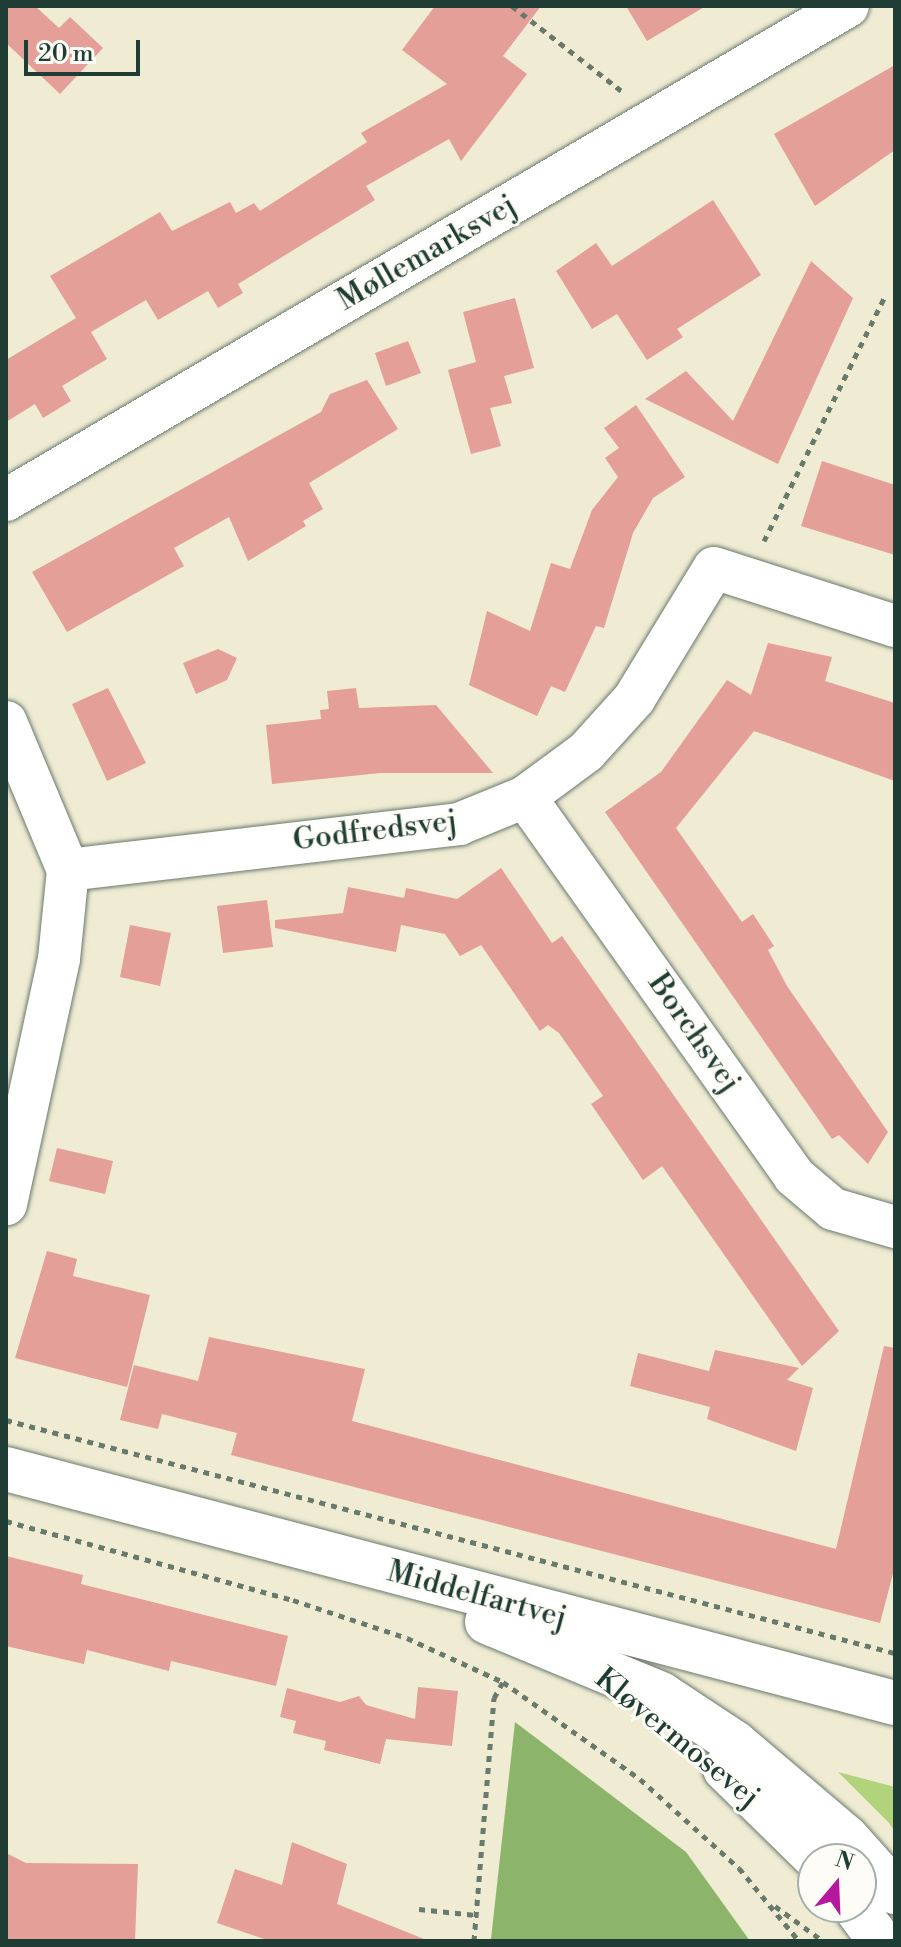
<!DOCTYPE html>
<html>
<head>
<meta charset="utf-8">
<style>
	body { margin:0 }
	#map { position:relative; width:901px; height:1947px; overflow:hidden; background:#f0ecd4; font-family:"Libre Bodoni",serif }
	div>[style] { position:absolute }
	.green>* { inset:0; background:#b1d37b }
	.forest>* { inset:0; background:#8cb56b }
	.building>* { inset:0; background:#e39f98 }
	.path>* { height:5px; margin-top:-2.5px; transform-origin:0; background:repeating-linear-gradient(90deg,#687a6c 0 6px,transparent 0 12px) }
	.roads { filter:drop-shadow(0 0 2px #687a6c) drop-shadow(0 0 2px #687a6c) }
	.street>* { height:42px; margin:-21px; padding:0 21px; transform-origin:21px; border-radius:21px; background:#fff }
	.secondary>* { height:44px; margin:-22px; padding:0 22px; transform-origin:22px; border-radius:22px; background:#fff }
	span { translate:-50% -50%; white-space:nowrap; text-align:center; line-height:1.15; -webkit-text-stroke:6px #fdfcf7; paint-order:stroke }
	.street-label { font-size:30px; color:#1f3d34 }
	.frame { position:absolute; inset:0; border:8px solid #1f3d34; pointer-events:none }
	.north { position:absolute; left:797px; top:1843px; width:80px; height:80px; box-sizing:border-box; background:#fdfcf7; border:2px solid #a4b0a9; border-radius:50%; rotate:19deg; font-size:22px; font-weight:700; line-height:32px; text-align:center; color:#1f3d34 }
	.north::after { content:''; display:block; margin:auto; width:28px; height:36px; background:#b5179e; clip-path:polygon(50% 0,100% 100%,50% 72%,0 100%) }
	.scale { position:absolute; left:24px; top:40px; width:116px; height:36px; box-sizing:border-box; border:4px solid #1f3d34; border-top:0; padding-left:10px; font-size:24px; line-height:28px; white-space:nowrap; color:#1f3d34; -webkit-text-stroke:6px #fdfcf7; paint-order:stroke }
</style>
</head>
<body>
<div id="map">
	<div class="green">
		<div style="clip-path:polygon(838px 1772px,895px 1787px,895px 1832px,889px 1823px)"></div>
	</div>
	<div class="forest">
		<div style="clip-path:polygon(515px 1722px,686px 1852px,750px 1941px,491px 1939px)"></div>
	</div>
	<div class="building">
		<div style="clip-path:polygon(6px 6px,35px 6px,59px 28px,70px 17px,103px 48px,60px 94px,6px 43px)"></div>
		<div style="clip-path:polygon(435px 6px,541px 6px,503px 56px,527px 74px,461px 161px,449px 139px,366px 186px,375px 200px,238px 284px,243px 293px,218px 308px,208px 291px,158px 320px,146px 300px,91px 332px,107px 359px,62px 386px,71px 401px,43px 418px,35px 404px,6px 422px,6px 360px,76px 318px,50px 276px,160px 212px,172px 231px,230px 202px,236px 213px,254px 203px,260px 211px,367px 142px,361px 133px,447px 84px,402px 50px)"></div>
		<div style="clip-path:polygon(626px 6px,706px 6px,647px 41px)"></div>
		<div style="clip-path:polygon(895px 65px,895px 150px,815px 206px,774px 134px)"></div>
		<div style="clip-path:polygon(713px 200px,761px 275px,677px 329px,683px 337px,647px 360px,617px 314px,592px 329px,556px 271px,596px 243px,612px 266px)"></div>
		<div style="clip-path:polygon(811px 261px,853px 298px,778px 464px,645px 399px,686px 371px,733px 421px)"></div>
		<div style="clip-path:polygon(515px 298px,534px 368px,504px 376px,512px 403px,490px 408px,501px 446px,471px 454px,448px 370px,476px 362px,463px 312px)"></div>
		<div style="clip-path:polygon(408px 341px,421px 373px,386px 386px,375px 353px)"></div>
		<div style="clip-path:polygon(367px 380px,398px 429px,309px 483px,323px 509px,303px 521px,306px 526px,248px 561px,229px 517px,174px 548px,184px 566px,67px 632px,32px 572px,321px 412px,330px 394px)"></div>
		<div style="clip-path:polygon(636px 405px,685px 477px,653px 498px,633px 533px,604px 628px,596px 626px,565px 692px,551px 686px,537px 716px,469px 685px,487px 611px,530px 631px,551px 563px,570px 569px,592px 510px,618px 477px,605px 458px,619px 448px,604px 428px)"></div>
		<div style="clip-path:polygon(822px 461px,895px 485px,895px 555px,801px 526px)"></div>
		<div style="clip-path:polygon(768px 643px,832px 657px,825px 681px,895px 703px,895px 781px,754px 731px,676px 828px,742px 922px,753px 914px,774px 946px,768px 950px,787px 986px,888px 1132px,868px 1164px,839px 1135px,832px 1139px,605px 812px,661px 772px,727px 680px,751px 695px)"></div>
		<div style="clip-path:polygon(218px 649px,237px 658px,227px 680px,196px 694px,183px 663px)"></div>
		<div style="clip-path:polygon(108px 688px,146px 763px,107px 781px,72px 704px)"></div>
		<div style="clip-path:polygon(356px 688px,359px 708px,436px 705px,493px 773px,381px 773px,272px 784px,266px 725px,321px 719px,320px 710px,329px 709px,327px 691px)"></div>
		<div style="clip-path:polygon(501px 868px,552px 943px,562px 936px,839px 1331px,802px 1366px,662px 1166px,643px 1180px,591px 1104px,603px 1096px,559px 1033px,548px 1025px,540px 1031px,481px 945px,460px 956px,445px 934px,401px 925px,396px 952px,275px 928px,275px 920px,343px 913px,348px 887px,404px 898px,406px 888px,457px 899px)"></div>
		<div style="clip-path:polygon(267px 900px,273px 947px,223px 953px,217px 906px)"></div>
		<div style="clip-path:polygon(130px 925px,171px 933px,160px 986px,120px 977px)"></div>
		<div style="clip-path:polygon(57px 1148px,113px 1161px,105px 1194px,49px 1181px)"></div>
		<div style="clip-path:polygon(47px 1251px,77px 1259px,73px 1276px,150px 1295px,127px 1387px,15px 1358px)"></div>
		<div style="clip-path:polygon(209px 1337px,365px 1369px,352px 1421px,836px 1549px,884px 1346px,895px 1348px,895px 1566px,880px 1623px,231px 1455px,237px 1433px,162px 1414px,158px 1429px,120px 1420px,134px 1365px,198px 1381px)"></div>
		<div style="clip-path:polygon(715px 1350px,799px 1368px,787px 1380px,813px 1388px,796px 1451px,707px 1419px,710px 1407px,630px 1386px,638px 1353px,709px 1371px)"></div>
		<div style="clip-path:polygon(6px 1556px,83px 1575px,81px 1584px,288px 1636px,276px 1686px,171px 1661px,169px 1671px,87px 1650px,84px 1664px,6px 1646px)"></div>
		<div style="clip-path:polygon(418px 1687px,458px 1691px,452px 1746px,386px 1739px,380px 1764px,324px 1750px,326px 1741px,293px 1733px,296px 1721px,280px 1717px,287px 1688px,340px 1702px,359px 1696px,366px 1705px,415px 1719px)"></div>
		<div style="clip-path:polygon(292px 1842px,347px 1864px,337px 1904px,429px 1941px,270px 1941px,217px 1923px,235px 1869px,282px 1885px)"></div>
		<div style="clip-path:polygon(6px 1853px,26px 1863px,138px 1864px,135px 1941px,6px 1941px)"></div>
	</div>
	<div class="path">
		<div style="left:512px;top:6px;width:142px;rotate:37.8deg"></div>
		<div style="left:764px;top:541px;width:271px;rotate:-63.7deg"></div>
		<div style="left:6px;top:1420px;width:919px;rotate:14.69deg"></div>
		<div style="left:6px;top:1521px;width:298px;rotate:15.4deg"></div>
		<div style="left:293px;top:1600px;width:120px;rotate:18.4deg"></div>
		<div style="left:407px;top:1638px;width:106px;rotate:24.6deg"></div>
		<div style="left:503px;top:1682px;width:168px;rotate:35.3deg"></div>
		<div style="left:640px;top:1779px;width:133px;rotate:42deg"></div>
		<div style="left:739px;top:1868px;width:94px;rotate:50.6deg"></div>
		<div style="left:775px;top:1906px;width:59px;rotate:36.1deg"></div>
		<div style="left:419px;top:1909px;width:57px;rotate:6deg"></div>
		<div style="left:474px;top:1941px;width:244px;rotate:-85.3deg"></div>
		<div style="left:494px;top:1698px;width:18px;rotate:-61deg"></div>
	</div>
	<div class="roads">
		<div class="street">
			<div style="left:6px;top:500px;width:976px;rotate:-30.4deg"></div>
			<div style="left:6px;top:722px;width:160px;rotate:67.3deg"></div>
			<div style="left:68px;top:870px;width:89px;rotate:95.8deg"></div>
			<div style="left:59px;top:959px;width:251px;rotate:102.2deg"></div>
			<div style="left:525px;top:797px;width:465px;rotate:54.6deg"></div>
			<div style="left:794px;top:1176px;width:51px;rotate:40.2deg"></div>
			<div style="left:833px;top:1209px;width:65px;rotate:16.2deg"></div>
			<div style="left:68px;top:870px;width:394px;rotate:-6.7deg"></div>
			<div style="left:459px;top:824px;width:71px;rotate:-22.2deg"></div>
			<div style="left:525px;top:797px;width:76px;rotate:-36.4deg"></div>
			<div style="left:586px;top:752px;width:72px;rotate:-47.8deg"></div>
			<div style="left:634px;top:699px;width:153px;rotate:-58.6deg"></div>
			<div style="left:714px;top:568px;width:190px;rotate:17.8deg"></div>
		</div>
		<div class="secondary">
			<div style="left:6px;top:1469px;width:919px;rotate:14.75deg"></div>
			<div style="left:487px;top:1622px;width:188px;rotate:22.5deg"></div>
			<div style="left:661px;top:1694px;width:89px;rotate:33.5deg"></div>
			<div style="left:735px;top:1743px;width:145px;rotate:40.3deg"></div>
			<div style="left:846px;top:1837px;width:74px;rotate:48.3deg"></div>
			<div style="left:725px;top:1769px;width:129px;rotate:44.4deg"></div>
			<div style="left:855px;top:1907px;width:42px;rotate:53.7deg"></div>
		</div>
	</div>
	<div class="street-label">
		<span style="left:427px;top:253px;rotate:-30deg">Møllemarksvej</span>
		<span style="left:375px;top:831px;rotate:-7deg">Godfredsvej</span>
		<span style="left:694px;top:1033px;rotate:55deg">Borchsvej</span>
		<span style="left:477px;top:1595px;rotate:15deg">Middelfartvej</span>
		<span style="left:677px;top:1738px;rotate:39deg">Kløvermosevej</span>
	</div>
	<div class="frame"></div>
	<div class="north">N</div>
	<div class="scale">20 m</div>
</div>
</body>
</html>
